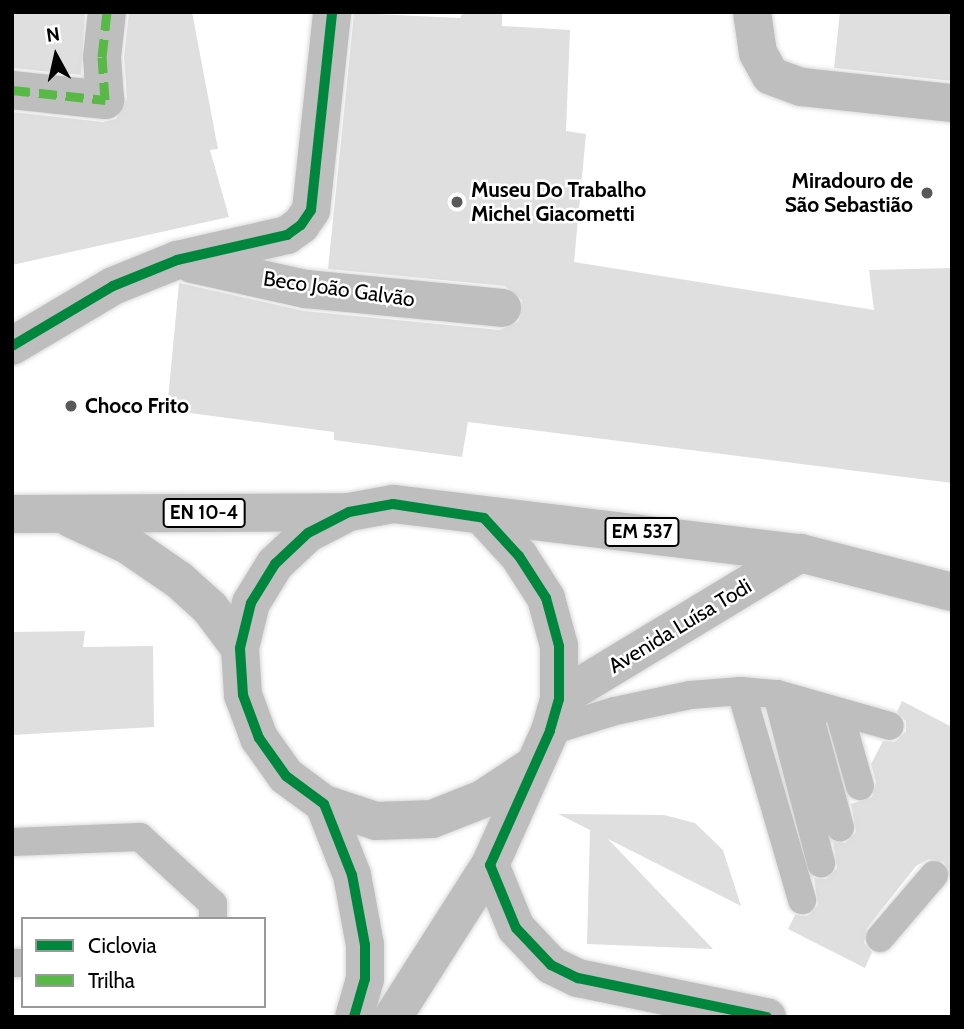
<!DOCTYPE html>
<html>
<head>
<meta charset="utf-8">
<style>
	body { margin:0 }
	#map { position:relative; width:964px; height:1029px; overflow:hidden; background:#fff; font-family:Cabin,sans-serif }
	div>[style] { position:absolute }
	.building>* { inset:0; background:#dfdfdf }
	.roads { filter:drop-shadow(0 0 2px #dbdbdb) drop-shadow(0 0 2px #dbdbdb) }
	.service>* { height:28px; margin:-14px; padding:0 14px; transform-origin:14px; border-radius:14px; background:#bebebe }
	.pedestrian>* { height:38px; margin:-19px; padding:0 19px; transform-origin:19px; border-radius:19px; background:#bebebe }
	.minor>* { height:38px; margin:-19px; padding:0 19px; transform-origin:19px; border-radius:19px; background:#bebebe }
	.primary>* { height:38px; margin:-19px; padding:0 19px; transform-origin:19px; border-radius:19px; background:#bebebe }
	.quiet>* { height:9px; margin-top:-4.5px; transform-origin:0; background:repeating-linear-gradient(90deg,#58b947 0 18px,transparent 0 27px) }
	.cycleway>* { height:10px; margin:-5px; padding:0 5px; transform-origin:5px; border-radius:5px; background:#00873e }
	.dots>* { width:19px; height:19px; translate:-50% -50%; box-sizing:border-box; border:4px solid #fff; border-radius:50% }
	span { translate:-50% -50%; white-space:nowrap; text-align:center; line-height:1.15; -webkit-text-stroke:5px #fff; paint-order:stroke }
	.shield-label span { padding:2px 5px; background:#fff; border:2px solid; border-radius:5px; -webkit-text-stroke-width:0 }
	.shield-label { font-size:19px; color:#000; font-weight:700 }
	.poi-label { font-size:21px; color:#000; font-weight:700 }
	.right { translate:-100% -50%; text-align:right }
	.left { translate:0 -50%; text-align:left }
	.street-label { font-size:21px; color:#000 }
	.frame { position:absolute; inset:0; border:14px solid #000; pointer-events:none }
	.legend { position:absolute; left:21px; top:917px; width:245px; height:91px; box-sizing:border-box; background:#fff; border:2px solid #999; margin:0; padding:9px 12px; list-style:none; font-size:21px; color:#000 }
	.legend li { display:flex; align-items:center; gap:14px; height:35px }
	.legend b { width:35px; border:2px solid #999 }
	.north { position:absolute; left:21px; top:21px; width:70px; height:70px; -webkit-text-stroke:5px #fff; paint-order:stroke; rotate:352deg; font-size:19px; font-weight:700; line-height:28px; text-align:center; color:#000 }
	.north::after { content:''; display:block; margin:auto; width:24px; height:32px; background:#000; clip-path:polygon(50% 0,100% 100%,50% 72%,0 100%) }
</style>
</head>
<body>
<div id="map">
	<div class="building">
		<div style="clip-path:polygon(12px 12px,85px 12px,81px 75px,12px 68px)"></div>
		<div style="clip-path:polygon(129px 12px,192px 12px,218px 149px,210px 150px,229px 217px,12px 265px,12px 112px,103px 122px,116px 119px,127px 99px,124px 57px)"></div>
		<div style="clip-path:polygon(463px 12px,502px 12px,502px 26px,570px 30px,566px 131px,586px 134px,574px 262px,874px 310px,869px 270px,952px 268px,952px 483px,468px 422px,462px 457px,334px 440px,334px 432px,167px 410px,179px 283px,304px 311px,500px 330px,519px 321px,522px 300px,505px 286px,328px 269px,354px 13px,460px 18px)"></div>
		<div style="clip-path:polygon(840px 12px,952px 12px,952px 81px,834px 68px)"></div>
		<div style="clip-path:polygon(85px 631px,83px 647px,153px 646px,154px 727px,12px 735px,12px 632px)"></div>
		<div style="clip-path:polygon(902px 701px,952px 727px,952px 884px,944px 862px,929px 859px,916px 866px,867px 928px,864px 943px,872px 952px,865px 968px,788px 929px,795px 915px,807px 916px,818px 905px,814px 878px,826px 879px,837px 868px,833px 841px,845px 843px,856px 832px,851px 804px,872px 797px,876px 782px,871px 764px,883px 741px,895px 742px,906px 731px,906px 721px,897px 712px)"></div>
		<div style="clip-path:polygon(558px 814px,664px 815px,695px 823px,723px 850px,741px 906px,608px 839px,713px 949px,587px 944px,590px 830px)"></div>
	</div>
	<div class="roads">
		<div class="service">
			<div style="left:741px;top:691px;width:218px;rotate:73.7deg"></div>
			<div style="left:777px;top:694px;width:175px;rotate:75.4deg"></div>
			<div style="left:806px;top:703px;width:129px;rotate:74.7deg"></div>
			<div style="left:839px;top:712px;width:77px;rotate:74.2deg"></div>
			<div style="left:550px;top:731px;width:68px;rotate:-17.1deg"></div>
			<div style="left:615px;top:711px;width:77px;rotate:-12deg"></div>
			<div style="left:690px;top:695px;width:51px;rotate:-4.5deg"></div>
			<div style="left:741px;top:691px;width:36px;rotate:5deg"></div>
			<div style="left:777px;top:694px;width:117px;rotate:15.8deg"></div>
			<div style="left:12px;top:842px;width:128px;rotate:-2.2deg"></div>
			<div style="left:140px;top:837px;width:99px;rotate:42.5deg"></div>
			<div style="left:213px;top:904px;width:15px;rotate:90deg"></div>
			<div style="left:880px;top:938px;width:83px;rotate:-49.4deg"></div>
			<div style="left:12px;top:963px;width:11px"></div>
		</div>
		<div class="pedestrian">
			<div style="left:12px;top:90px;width:94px;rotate:6.1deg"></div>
			<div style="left:105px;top:100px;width:43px;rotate:-94deg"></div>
			<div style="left:102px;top:57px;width:45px;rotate:-83.7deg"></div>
		</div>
		<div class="minor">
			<div style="left:752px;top:12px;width:41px;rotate:81.7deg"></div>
			<div style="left:758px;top:53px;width:26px;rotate:61deg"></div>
			<div style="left:771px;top:76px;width:33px;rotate:20deg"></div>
			<div style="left:802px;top:87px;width:151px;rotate:6.1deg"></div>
			<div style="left:192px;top:264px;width:117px;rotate:12.4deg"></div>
			<div style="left:306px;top:289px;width:197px;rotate:5.5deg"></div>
			<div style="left:12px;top:346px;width:117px;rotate:-30.7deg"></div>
			<div style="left:113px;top:286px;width:69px;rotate:-22.1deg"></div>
			<div style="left:177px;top:260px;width:113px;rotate:-12.8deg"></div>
			<div style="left:287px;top:235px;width:17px;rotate:-36deg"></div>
			<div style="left:301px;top:225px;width:18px;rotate:-56deg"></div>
			<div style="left:311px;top:210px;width:199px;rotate:-83.9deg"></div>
			<div style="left:324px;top:804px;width:76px;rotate:68.5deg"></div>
			<div style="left:352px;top:875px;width:71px;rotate:79.5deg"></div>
			<div style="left:365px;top:945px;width:34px;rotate:90deg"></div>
			<div style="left:365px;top:979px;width:40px;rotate:106deg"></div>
		</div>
		<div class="primary">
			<div style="left:12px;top:514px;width:332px;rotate:-0.3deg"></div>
			<div style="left:70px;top:518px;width:64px;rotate:25deg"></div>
			<div style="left:128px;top:545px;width:62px;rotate:34.5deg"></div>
			<div style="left:179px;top:580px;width:42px;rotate:42.1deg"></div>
			<div style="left:210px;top:608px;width:50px;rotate:53.1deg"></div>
			<div style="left:559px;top:699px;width:282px;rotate:-31.2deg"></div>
			<div style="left:531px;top:767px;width:58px;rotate:146.3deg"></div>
			<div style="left:483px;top:799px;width:55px;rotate:158.6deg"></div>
			<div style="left:432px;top:819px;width:56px;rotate:178deg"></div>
			<div style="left:376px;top:821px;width:55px;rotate:-161.9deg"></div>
			<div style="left:324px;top:804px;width:47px;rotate:-143.6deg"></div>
			<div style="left:286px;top:776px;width:47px;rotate:-125.4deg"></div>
			<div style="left:259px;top:738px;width:46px;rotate:-110.4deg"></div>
			<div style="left:243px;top:695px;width:47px;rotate:-93.7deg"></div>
			<div style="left:240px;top:648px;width:46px;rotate:-76.3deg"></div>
			<div style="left:251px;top:603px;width:46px;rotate:-58.4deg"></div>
			<div style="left:275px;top:564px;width:45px;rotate:-43.2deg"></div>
			<div style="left:308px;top:533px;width:46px;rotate:-27.1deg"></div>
			<div style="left:349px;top:512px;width:45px;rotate:-10.3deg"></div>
			<div style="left:393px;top:504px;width:410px;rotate:6.9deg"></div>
			<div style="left:800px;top:553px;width:157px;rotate:14.4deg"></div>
			<div style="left:490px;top:865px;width:68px;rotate:67.6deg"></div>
			<div style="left:516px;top:928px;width:51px;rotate:46.6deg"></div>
			<div style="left:551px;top:965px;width:30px;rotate:26deg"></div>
			<div style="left:578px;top:978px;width:193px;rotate:11.7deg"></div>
			<div style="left:393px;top:1017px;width:180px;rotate:-57.5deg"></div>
			<div style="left:490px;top:865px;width:147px;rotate:-65.9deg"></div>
			<div style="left:550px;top:731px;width:33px;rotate:-74deg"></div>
			<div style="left:559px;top:699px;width:53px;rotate:-90deg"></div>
			<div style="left:559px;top:646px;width:50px;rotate:-105.2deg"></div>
			<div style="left:546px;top:598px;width:50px;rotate:-122.7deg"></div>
			<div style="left:519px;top:556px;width:52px;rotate:-132.6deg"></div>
		</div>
	</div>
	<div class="quiet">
		<div style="left:12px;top:90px;width:94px;rotate:6.1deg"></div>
		<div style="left:105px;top:100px;width:43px;rotate:-94deg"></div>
		<div style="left:102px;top:57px;width:45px;rotate:-83.7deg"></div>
	</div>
	<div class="cycleway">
		<div style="left:12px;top:346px;width:117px;rotate:-30.7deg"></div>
		<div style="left:113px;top:286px;width:69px;rotate:-22.1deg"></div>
		<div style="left:177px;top:260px;width:113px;rotate:-12.8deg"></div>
		<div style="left:287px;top:235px;width:17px;rotate:-36deg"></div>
		<div style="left:301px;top:225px;width:18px;rotate:-56deg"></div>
		<div style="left:311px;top:210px;width:199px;rotate:-83.9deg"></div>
		<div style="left:354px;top:1017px;width:40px;rotate:-74deg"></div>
		<div style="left:365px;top:979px;width:34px;rotate:-90deg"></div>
		<div style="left:365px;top:945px;width:71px;rotate:-100.5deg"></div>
		<div style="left:352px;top:875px;width:76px;rotate:-111.5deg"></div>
		<div style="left:324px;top:804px;width:47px;rotate:-143.6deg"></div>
		<div style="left:286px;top:776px;width:47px;rotate:-125.4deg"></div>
		<div style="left:259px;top:738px;width:46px;rotate:-110.4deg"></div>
		<div style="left:243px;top:695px;width:47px;rotate:-93.7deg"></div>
		<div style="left:240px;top:648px;width:46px;rotate:-76.3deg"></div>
		<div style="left:251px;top:603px;width:46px;rotate:-58.4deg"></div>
		<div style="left:275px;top:564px;width:45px;rotate:-43.2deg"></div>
		<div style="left:308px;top:533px;width:46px;rotate:-27.1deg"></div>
		<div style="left:349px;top:512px;width:45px;rotate:-10.3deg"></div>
		<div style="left:393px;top:504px;width:92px;rotate:8.7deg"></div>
		<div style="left:484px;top:518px;width:52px;rotate:47.4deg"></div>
		<div style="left:519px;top:556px;width:50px;rotate:57.3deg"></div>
		<div style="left:546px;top:598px;width:50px;rotate:74.8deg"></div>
		<div style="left:559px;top:646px;width:53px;rotate:90deg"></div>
		<div style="left:559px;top:699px;width:33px;rotate:106deg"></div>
		<div style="left:550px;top:731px;width:147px;rotate:114.1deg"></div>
		<div style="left:490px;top:865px;width:68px;rotate:67.6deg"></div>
		<div style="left:516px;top:928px;width:51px;rotate:46.6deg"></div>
		<div style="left:551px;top:965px;width:30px;rotate:26deg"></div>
		<div style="left:578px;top:978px;width:193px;rotate:11.7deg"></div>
	</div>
	<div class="dots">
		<div style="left:927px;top:193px;background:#595959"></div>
		<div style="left:457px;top:202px;background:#595959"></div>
		<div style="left:71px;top:406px;background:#595959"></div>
	</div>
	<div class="shield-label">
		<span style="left:204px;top:513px">EN 10-4</span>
		<span style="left:642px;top:532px">EM 537</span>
	</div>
	<div class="poi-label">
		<span class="right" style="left:913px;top:193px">Miradouro de<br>São Sebastião</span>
		<span class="left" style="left:471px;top:202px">Museu Do Trabalho<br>Michel Giacometti</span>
		<span class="left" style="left:85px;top:406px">Choco Frito</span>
	</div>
	<div class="street-label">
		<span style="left:339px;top:289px;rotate:8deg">Beco João Galvão</span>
		<span style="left:680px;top:626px;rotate:-31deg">Avenida Luísa Todi</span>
	</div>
	<div class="frame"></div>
	<ul class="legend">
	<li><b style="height:9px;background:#00873e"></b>Ciclovia</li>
	<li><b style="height:9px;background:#58b947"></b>Trilha</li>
	</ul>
	<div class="north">N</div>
</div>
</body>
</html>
